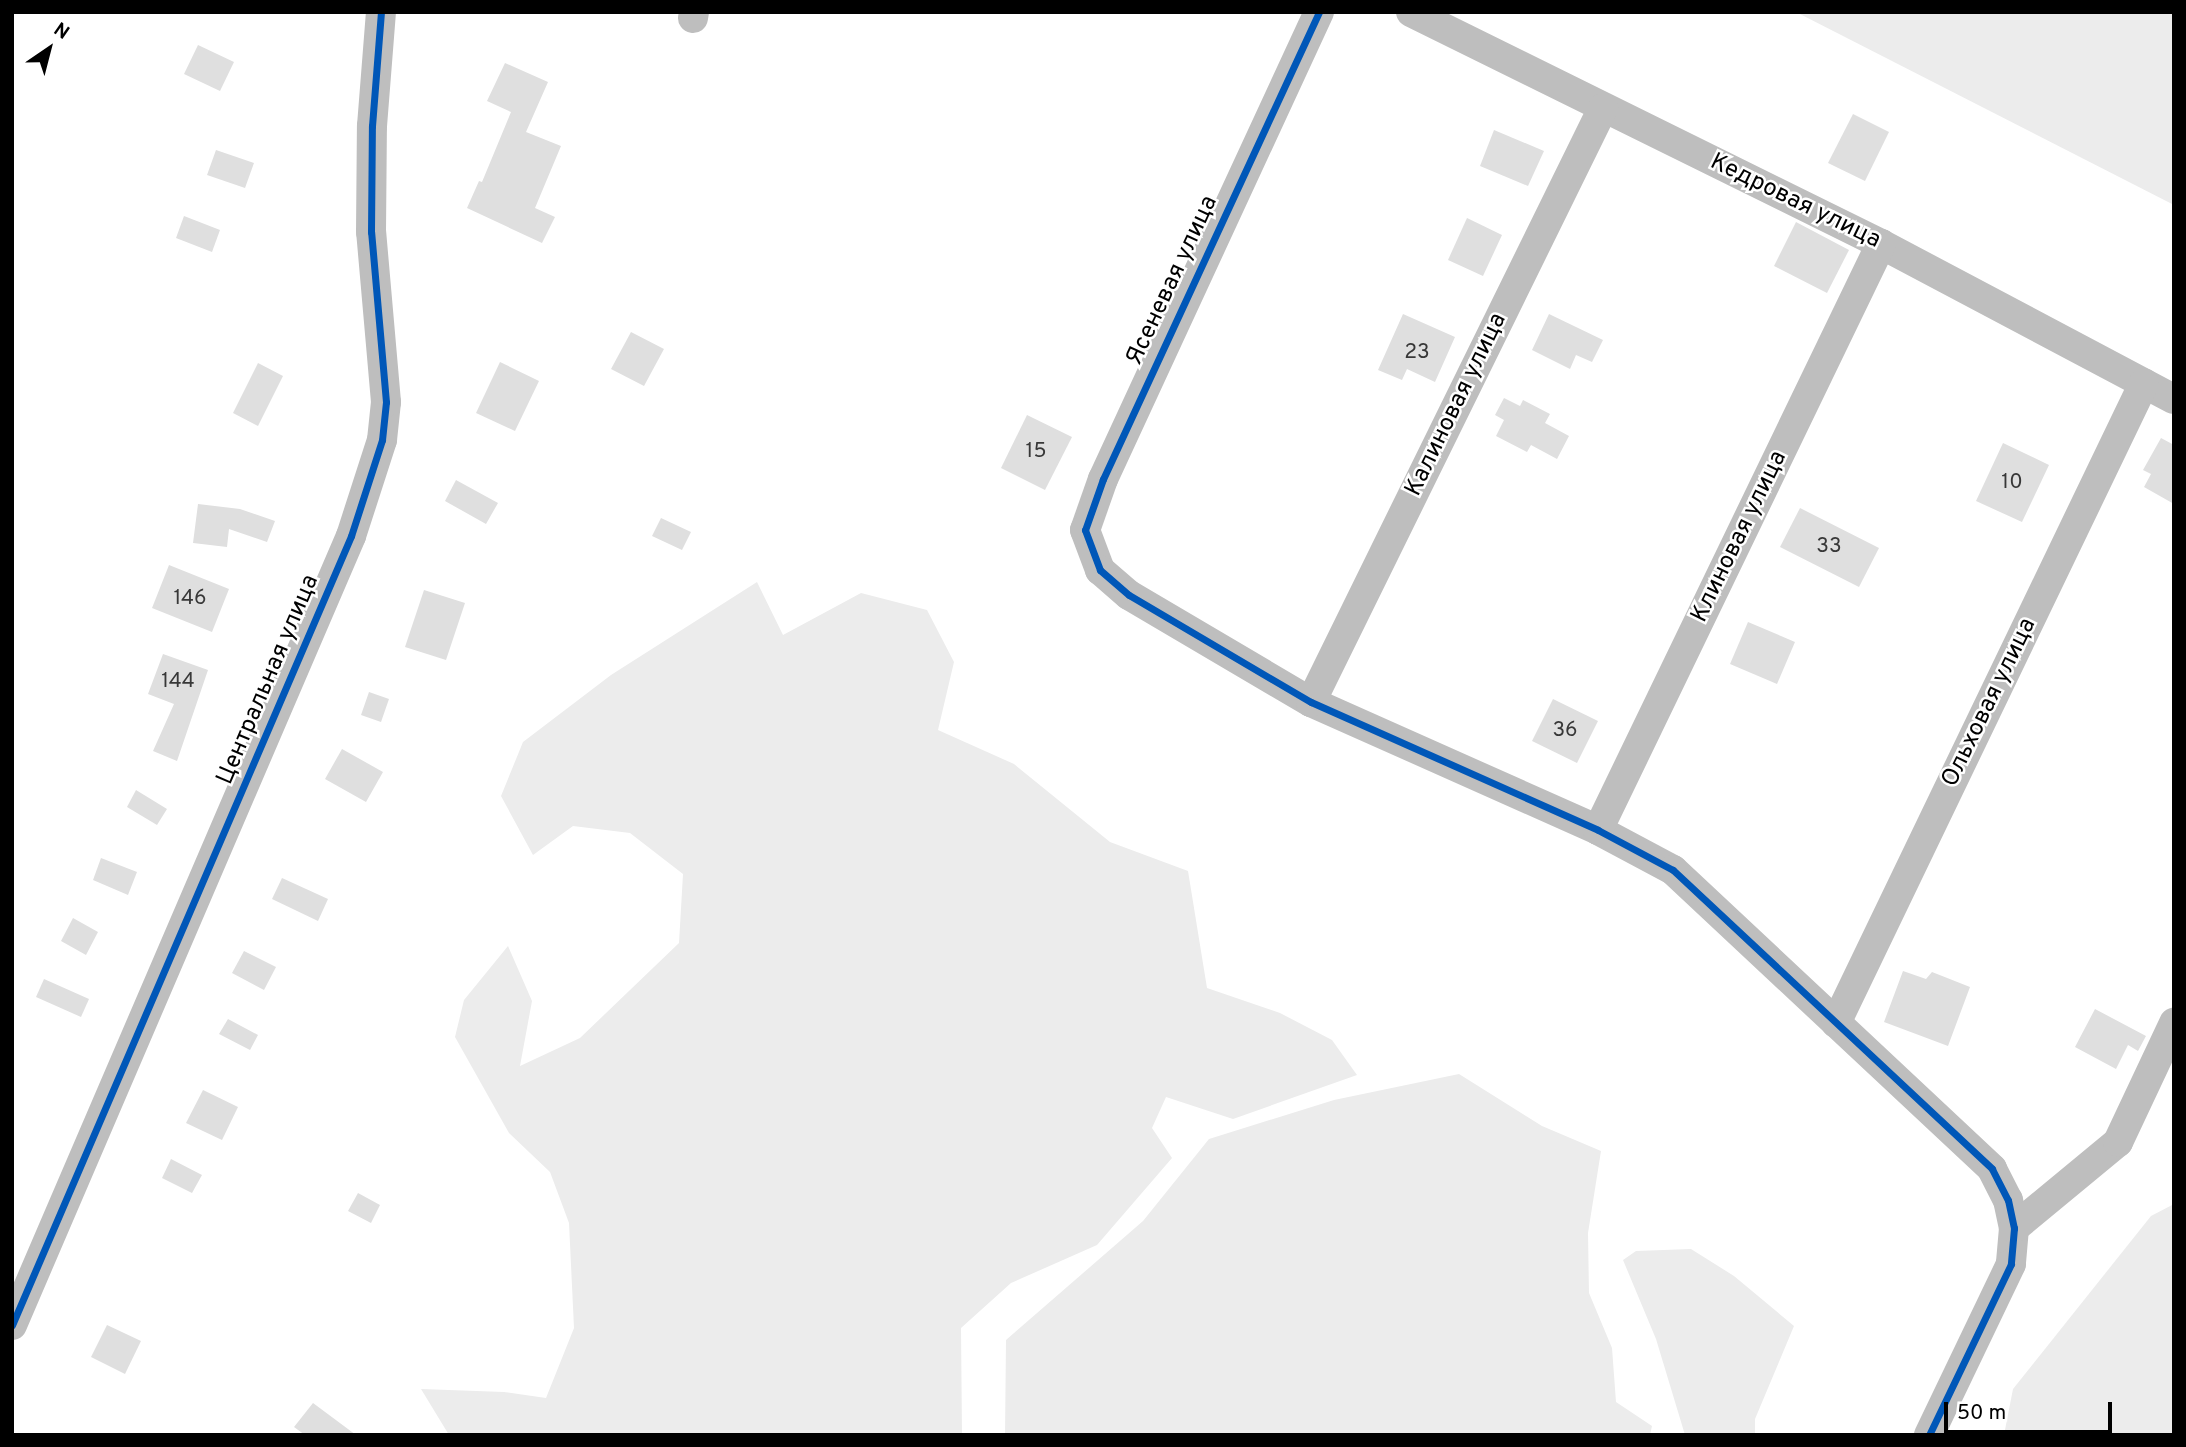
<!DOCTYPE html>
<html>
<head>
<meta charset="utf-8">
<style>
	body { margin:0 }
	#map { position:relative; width:2186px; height:1447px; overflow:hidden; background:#fff; font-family:Overpass,sans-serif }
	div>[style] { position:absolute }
	.green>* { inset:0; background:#ececec }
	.building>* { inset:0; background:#dfdfdf }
	.minor>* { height:30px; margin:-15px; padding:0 15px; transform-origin:15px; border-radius:15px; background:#bebebe }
	.cycleway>* { height:7px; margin:-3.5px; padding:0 3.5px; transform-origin:3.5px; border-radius:3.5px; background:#0057b8 }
	span { translate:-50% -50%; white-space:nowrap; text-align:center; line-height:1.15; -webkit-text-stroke:5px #fff; paint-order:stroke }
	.number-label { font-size:21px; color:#383838 }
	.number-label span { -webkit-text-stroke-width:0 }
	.street-label { font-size:24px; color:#000 }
	.frame { position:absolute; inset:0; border:14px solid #000; pointer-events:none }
	.north { position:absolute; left:14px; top:14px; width:70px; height:70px; -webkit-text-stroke:5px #fff; paint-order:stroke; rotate:35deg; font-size:19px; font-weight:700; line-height:28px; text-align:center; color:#000 }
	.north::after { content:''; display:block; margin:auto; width:24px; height:32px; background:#000; clip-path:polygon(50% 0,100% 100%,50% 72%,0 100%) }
	.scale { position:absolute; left:1944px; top:1402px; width:168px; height:32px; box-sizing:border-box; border:4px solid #000; border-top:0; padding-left:9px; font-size:21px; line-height:24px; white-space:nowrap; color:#000; -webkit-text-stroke:5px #fff; paint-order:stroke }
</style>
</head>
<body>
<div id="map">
	<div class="green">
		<div style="clip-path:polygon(1796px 12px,2174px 12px,2174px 205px)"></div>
		<div style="clip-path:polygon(757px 582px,783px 635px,861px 593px,927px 610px,954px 662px,938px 730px,1014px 764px,1110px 842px,1188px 871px,1207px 988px,1280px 1013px,1332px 1040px,1357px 1075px,1233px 1119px,1166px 1097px,1152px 1128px,1172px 1158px,1097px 1245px,1011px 1283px,961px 1328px,962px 1435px,449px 1435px,421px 1389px,504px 1392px,546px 1398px,574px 1328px,569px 1223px,550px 1172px,509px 1133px,455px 1037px,464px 1000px,508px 946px,532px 1001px,520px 1066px,580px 1038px,679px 943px,683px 874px,630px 833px,573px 826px,533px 855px,501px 796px,523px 742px,611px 675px)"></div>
		<div style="clip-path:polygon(1459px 1074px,1542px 1126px,1601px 1151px,1588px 1233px,1589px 1293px,1612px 1348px,1616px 1402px,1652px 1426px,1650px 1435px,1005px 1435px,1006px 1340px,1143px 1221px,1209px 1139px,1334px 1100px)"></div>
		<div style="clip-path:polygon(2174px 1204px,2174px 1435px,2004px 1435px,2013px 1389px,2151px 1216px)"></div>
		<div style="clip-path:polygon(1691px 1249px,1734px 1276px,1794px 1326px,1755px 1419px,1755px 1435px,1685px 1435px,1656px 1339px,1623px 1260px,1636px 1251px)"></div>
	</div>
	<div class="building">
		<div style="clip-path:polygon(198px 45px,234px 62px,220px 91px,184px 74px)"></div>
		<div style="clip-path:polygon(505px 63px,548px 82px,526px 132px,561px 146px,535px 208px,555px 217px,542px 243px,467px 208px,479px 181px,482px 182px,511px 112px,487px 101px)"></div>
		<div style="clip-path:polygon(1853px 114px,1889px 132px,1865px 181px,1828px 163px)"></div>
		<div style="clip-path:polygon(1494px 130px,1544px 151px,1528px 186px,1480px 166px)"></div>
		<div style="clip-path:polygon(216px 150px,254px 163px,245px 188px,207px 175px)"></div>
		<div style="clip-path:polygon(184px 216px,220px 230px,212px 252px,176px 238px)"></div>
		<div style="clip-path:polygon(1467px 218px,1502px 235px,1483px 276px,1448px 260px)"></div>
		<div style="clip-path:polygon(1796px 222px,1849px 250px,1827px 293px,1774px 266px)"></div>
		<div style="clip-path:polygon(1403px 314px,1455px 337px,1435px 382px,1407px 369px,1402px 380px,1378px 370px)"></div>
		<div style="clip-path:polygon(1549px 314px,1603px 340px,1592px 362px,1576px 355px,1570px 369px,1532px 350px)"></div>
		<div style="clip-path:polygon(631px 332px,664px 349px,644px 386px,611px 369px)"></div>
		<div style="clip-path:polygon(500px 362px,539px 381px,515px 431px,476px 413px)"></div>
		<div style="clip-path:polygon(258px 363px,283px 376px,258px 426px,233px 413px)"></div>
		<div style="clip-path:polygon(1504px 398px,1520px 406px,1523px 400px,1550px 414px,1545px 423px,1569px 436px,1557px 459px,1531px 445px,1527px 452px,1496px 436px,1504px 420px,1495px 415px)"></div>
		<div style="clip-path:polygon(1027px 415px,1072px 437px,1045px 490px,1001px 468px)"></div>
		<div style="clip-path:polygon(2161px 438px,2174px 445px,2174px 504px,2144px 487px,2151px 474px,2143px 470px)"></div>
		<div style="clip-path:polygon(2003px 443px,2049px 465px,2022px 522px,1976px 501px)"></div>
		<div style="clip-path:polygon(456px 480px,498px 503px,486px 524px,445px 501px)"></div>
		<div style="clip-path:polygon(198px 504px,240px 509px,275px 521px,267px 542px,229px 529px,227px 547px,193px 543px)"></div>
		<div style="clip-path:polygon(1800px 508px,1879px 548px,1859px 587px,1780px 547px)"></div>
		<div style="clip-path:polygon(661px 518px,691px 532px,682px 550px,652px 536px)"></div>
		<div style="clip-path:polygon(169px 565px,229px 589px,212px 632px,152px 608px)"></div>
		<div style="clip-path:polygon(424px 590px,465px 603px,446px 660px,405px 647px)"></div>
		<div style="clip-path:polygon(1748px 622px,1795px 642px,1777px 684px,1730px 664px)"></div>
		<div style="clip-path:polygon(163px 654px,208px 670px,177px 761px,153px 751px,174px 704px,148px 694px)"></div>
		<div style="clip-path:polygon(369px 692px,389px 699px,381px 722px,361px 715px)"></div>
		<div style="clip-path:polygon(1553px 699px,1598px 721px,1577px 763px,1532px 741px)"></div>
		<div style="clip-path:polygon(342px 749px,383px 772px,366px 802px,325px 779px)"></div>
		<div style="clip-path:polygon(136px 790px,167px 809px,157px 825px,127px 807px)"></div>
		<div style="clip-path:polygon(101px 858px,137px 872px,128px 895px,93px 880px)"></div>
		<div style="clip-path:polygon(282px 878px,328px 899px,318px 921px,272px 899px)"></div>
		<div style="clip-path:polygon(73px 918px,98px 932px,86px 955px,61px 941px)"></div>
		<div style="clip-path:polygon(244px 951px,276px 967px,264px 990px,232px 973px)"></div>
		<div style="clip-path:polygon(1903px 971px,1926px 979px,1932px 972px,1970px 987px,1948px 1046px,1884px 1022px)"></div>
		<div style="clip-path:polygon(44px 979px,89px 999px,81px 1017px,36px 997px)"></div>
		<div style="clip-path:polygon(2095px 1009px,2146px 1036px,2138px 1051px,2128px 1045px,2116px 1069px,2075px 1047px)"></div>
		<div style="clip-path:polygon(228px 1019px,258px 1035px,250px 1050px,219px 1034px)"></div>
		<div style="clip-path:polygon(203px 1090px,238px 1107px,222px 1140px,186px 1123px)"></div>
		<div style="clip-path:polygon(171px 1159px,202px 1175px,192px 1193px,162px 1178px)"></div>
		<div style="clip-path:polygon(358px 1193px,380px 1205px,371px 1223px,348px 1211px)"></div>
		<div style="clip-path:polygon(107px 1325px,141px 1341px,125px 1374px,91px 1357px)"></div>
		<div style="clip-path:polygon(313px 1403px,356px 1435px,305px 1435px,294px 1427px)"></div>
	</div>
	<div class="minor">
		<div style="left:1319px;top:12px;width:515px;rotate:114.82deg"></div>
		<div style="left:1103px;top:479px;width:54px;rotate:109.4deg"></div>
		<div style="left:1085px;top:530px;width:43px;rotate:69.4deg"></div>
		<div style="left:1100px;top:570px;width:38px;rotate:41deg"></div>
		<div style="left:1129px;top:595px;width:211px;rotate:30.5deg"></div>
		<div style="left:1311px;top:702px;width:314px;rotate:24deg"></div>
		<div style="left:1598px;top:830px;width:85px;rotate:28.1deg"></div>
		<div style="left:1673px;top:870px;width:437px;rotate:43.1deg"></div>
		<div style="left:1992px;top:1169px;width:35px;rotate:63deg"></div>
		<div style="left:2008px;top:1200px;width:29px;rotate:78deg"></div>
		<div style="left:2014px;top:1228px;width:36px;rotate:95deg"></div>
		<div style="left:2011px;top:1264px;width:190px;rotate:115.6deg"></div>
		<div style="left:1411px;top:12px;width:524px;rotate:26.27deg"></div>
		<div style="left:1881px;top:244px;width:331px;rotate:27.9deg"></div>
		<div style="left:693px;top:18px;width:6px;rotate:-81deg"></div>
		<div style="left:1311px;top:702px;width:662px;rotate:-63.82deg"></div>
		<div style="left:1598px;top:830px;width:651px;rotate:-64.22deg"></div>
		<div style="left:1836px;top:1023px;width:710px;rotate:-64.3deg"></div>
		<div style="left:2014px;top:1228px;width:135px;rotate:-39.6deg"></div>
		<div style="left:2118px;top:1142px;width:132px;rotate:-64.8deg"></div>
		<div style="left:12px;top:1325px;width:859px;rotate:-66.75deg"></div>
		<div style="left:351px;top:536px;width:101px;rotate:-72.1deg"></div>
		<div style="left:382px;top:440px;width:38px;rotate:-84deg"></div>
		<div style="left:386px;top:402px;width:171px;rotate:-95deg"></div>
		<div style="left:371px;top:232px;width:106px;rotate:-89.5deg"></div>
		<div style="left:372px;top:126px;width:114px;rotate:-85.5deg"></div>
	</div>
	<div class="cycleway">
		<div style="left:1319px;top:12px;width:515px;rotate:114.82deg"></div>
		<div style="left:1103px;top:479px;width:54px;rotate:109.4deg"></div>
		<div style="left:1085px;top:530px;width:43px;rotate:69.4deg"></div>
		<div style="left:1100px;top:570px;width:38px;rotate:41deg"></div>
		<div style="left:1129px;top:595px;width:211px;rotate:30.5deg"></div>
		<div style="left:1311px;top:702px;width:314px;rotate:24deg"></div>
		<div style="left:1598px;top:830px;width:85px;rotate:28.1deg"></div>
		<div style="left:1673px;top:870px;width:437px;rotate:43.1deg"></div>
		<div style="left:1992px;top:1169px;width:35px;rotate:63deg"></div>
		<div style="left:2008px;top:1200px;width:29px;rotate:78deg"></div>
		<div style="left:2014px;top:1228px;width:36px;rotate:95deg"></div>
		<div style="left:2011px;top:1264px;width:190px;rotate:115.6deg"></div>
		<div style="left:12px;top:1325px;width:859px;rotate:-66.75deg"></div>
		<div style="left:351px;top:536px;width:101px;rotate:-72.1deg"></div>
		<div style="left:382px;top:440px;width:38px;rotate:-84deg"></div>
		<div style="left:386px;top:402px;width:171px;rotate:-95deg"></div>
		<div style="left:371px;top:232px;width:106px;rotate:-89.5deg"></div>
		<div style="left:372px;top:126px;width:114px;rotate:-85.5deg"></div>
	</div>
	<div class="number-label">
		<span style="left:1417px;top:353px">23</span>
		<span style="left:1036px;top:452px">15</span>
		<span style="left:2012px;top:483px">10</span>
		<span style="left:1829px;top:547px">33</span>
		<span style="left:190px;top:599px">146</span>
		<span style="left:178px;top:682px">144</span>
		<span style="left:1565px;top:731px">36</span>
	</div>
	<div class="street-label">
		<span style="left:1795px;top:202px;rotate:26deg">Кедровая улица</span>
		<span style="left:1173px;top:281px;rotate:-65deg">Ясеневая улица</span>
		<span style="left:1457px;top:405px;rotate:-64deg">Калиновая улица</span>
		<span style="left:1740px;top:537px;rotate:-64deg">Клиновая улица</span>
		<span style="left:269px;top:680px;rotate:-67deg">Центральная улица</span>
		<span style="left:1990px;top:703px;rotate:-64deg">Ольховая улица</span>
	</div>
	<div class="frame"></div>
	<div class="north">N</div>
	<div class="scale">50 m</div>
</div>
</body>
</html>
